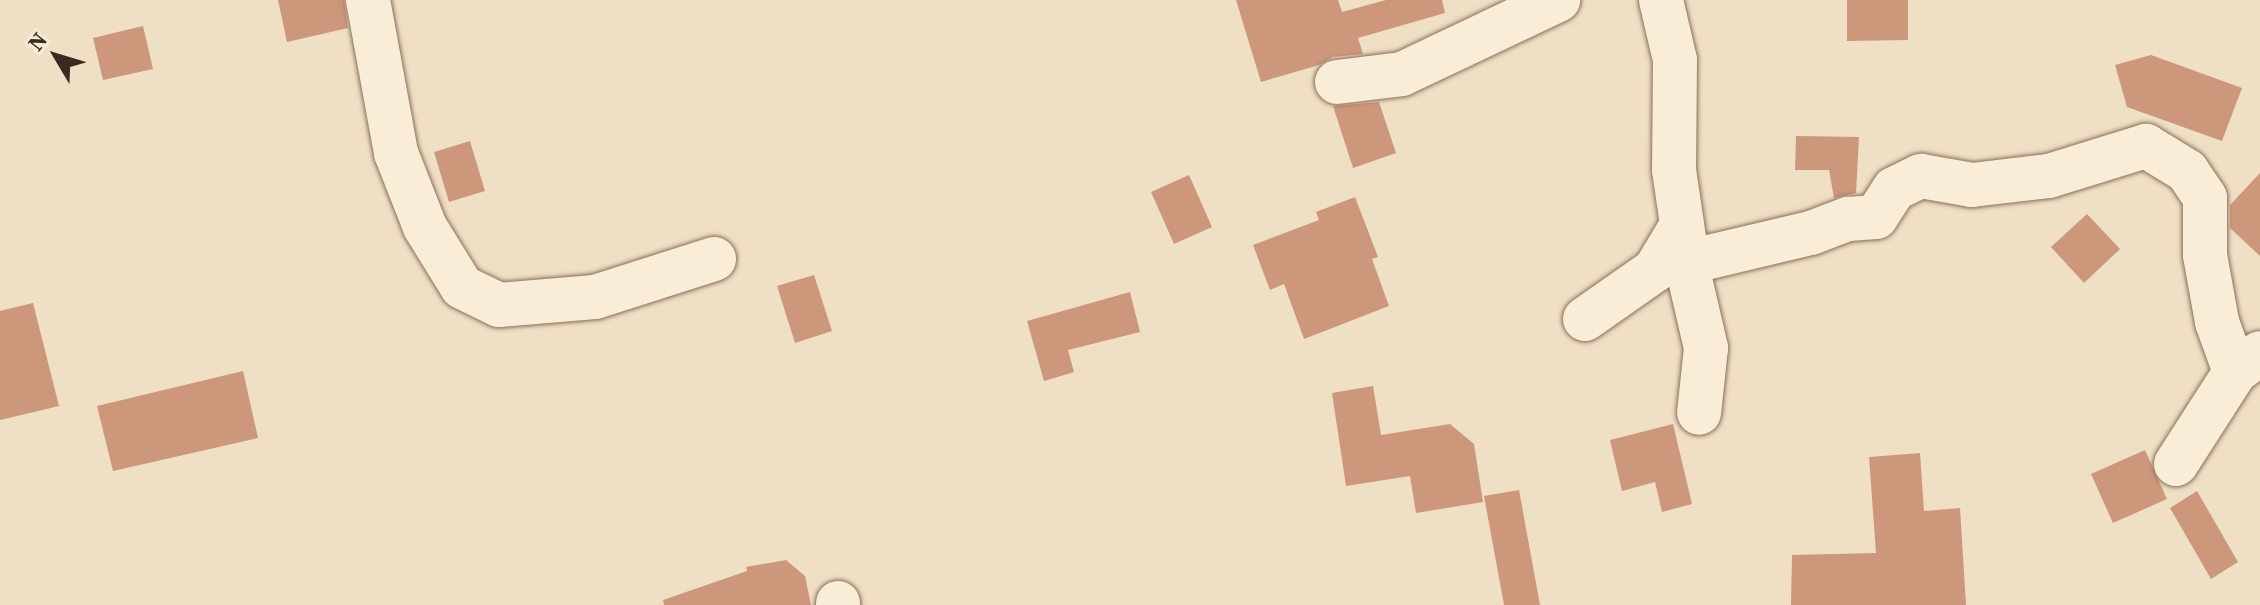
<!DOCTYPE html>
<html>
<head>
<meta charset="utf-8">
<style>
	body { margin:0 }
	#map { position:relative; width:2260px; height:605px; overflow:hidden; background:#efdfc5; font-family:"Source Serif 4",serif }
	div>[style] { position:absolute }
	.building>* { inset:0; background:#cd977b }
	.roads { filter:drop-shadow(0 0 2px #8a705b) drop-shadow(0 0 2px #8a705b) }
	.street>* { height:44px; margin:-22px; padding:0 22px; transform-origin:22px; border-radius:22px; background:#f9edd8 }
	span { translate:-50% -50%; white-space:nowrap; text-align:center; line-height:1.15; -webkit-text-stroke:7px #f6ead5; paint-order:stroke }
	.north { position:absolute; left:16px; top:16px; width:80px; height:80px; -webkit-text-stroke:6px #f6ead5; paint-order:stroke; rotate:308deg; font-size:22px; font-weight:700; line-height:32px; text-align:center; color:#3a2a1f }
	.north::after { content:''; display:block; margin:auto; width:28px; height:36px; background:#3a2a1f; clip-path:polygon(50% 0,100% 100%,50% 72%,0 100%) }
</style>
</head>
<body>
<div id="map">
	<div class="building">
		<div style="clip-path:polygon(278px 0,344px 0,348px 28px,287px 42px)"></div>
		<div style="clip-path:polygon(1236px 0,1338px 0,1342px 12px,1386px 0,1442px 0,1445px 13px,1358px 38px,1363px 54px,1333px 57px,1319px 65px,1261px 82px)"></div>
		<div style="clip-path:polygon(1847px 0,1908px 0,1908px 40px,1847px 41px)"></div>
		<div style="clip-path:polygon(143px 26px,153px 69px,103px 80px,93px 38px)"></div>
		<div style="clip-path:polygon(2151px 55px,2242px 88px,2222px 141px,2127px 107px,2115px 65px)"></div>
		<div style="clip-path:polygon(1379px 102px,1396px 153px,1353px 168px,1333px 106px)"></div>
		<div style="clip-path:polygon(1796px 136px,1859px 137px,1856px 193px,1834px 198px,1829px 170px,1795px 170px)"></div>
		<div style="clip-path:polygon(470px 141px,485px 191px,449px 202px,434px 152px)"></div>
		<div style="clip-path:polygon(2260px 173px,2260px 256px,2230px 228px,2230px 205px)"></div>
		<div style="clip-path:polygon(1189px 175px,1212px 227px,1174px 244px,1151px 192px)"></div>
		<div style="clip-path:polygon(1355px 197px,1378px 257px,1372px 259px,1389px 306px,1304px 339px,1284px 284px,1270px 290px,1253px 245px,1319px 220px,1316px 212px)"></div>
		<div style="clip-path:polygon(2087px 214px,2120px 249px,2084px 283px,2051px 247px)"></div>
		<div style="clip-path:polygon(814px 275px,832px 331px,795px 343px,777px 286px)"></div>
		<div style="clip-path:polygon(1130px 292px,1140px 332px,1068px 350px,1074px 372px,1044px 381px,1027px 321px)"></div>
		<div style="clip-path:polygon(33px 303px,59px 406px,0 420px,0 311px)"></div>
		<div style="clip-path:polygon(243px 371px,258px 438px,113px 471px,97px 406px)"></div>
		<div style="clip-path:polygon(1373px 386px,1381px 435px,1450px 424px,1474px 444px,1483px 502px,1416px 513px,1410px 476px,1346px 486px,1332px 393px)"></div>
		<div style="clip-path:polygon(1673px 424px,1692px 504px,1662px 512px,1655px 482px,1622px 491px,1610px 440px)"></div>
		<div style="clip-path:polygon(2145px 450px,2167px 499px,2113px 523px,2091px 474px)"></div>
		<div style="clip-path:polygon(1920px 453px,1924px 511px,1960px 508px,1966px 605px,1791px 605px,1792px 555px,1876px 553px,1869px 457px)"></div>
		<div style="clip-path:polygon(1519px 490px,1540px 605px,1504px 605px,1484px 496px)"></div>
		<div style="clip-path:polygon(2197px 491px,2238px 562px,2211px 579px,2170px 508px)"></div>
		<div style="clip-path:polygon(786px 560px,805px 576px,811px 605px,664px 605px,663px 600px,747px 571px,746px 567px)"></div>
	</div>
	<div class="roads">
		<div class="street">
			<div style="left:368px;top:0;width:156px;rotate:79.6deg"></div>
			<div style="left:396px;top:153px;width:79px;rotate:68.6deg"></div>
			<div style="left:425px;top:227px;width:70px;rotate:58.3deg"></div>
			<div style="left:462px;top:287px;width:41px;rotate:25.9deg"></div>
			<div style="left:499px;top:305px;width:96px;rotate:-4.8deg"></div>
			<div style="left:595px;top:297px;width:125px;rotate:-17.7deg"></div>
			<div style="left:1661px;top:0;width:62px;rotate:76.9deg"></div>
			<div style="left:1675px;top:60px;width:110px;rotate:90.5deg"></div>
			<div style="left:1674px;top:170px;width:110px;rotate:81.6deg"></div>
			<div style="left:1690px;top:279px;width:71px;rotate:76.9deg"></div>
			<div style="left:1706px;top:348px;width:65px;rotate:96.1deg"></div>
			<div style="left:1337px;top:82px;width:65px;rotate:-7deg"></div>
			<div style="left:1402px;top:74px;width:173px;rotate:-25.4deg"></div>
			<div style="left:1687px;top:258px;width:18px"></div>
			<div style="left:1705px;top:258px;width:109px;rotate:-13.3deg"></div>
			<div style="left:1811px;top:233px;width:40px;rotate:-21deg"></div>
			<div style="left:1848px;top:219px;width:28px;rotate:-4deg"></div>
			<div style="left:1876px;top:217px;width:33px;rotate:-57deg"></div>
			<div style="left:1894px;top:189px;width:30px;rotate:-26deg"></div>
			<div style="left:1921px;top:176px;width:52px;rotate:10deg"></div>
			<div style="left:1972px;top:185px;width:78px;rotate:-6.7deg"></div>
			<div style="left:2049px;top:176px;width:102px;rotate:-17.2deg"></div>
			<div style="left:2146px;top:146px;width:48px;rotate:31.4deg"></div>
			<div style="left:2187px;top:171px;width:32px;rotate:56deg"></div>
			<div style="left:2205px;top:198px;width:57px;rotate:90deg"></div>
			<div style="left:2205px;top:255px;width:68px;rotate:79.8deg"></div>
			<div style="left:2217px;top:322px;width:53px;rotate:70.2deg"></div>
			<div style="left:2235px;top:372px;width:31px;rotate:-37deg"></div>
			<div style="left:1585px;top:319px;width:85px;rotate:-35deg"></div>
			<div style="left:1655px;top:270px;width:52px;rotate:-59deg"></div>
			<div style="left:2176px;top:464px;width:109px;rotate:-57.3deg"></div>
			<div style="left:838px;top:603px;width:2px;rotate:90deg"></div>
		</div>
	</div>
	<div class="north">N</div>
</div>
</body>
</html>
